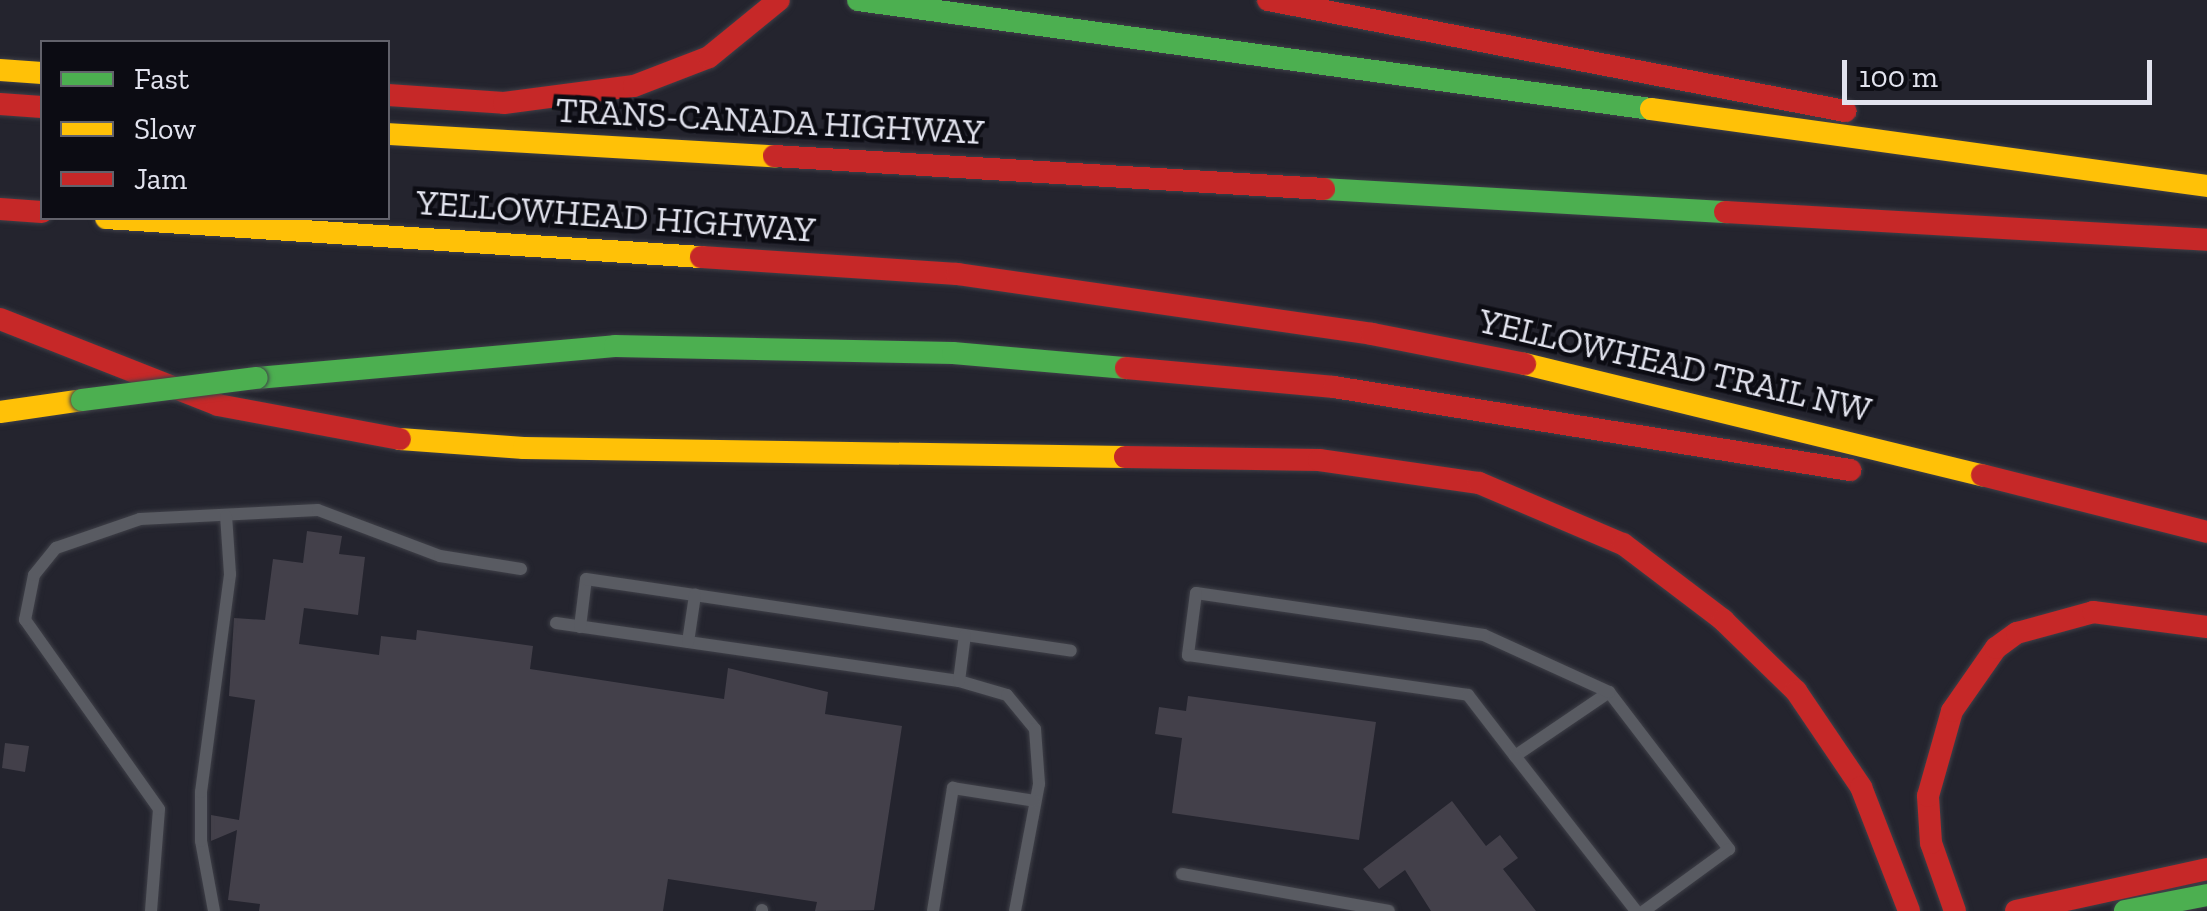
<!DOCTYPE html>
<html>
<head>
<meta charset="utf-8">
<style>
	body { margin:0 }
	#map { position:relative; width:2207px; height:911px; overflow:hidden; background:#24242e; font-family:"Zilla Slab",serif }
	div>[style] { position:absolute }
	.building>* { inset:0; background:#43404a }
	.roads { filter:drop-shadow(0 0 2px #3f4048) drop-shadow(0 0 2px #3f4048) }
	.lane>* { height:12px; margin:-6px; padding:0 6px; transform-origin:6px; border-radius:6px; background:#595b62 }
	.fast>* { height:22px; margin:-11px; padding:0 11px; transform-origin:11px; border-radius:11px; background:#4caf50 }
	.slow>* { height:22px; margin:-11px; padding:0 11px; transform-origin:11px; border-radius:11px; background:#ffc107 }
	.jam>* { height:22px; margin:-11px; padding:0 11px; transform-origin:11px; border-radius:11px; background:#c62828 }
	.bridges { filter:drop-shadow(0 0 2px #3f4048) drop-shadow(0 0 2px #3f4048) }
	.fast-bridge>* { height:22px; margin:-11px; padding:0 11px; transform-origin:11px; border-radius:11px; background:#4caf50 }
	span { translate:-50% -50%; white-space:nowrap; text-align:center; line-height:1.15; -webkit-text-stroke:9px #0c0c13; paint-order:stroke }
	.street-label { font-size:35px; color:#e2e3ee }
	.legend { position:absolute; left:40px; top:40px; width:350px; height:180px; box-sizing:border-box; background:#0c0c13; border:2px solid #62626b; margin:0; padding:12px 18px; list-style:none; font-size:30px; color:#e2e3ee }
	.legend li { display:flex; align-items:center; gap:20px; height:50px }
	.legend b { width:50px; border:2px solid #62626b }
	.scale { position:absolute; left:1842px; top:60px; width:310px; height:45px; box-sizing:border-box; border:5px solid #e2e3ee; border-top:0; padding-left:12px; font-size:30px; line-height:35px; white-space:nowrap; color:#e2e3ee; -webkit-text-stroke:8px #0c0c13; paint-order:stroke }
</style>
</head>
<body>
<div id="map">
	<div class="building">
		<div style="clip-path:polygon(307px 531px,342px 536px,339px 554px,365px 557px,358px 615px,304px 608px,299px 644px,379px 655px,381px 636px,416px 640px,417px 630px,533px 646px,530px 669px,724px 699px,728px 668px,828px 692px,825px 714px,902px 726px,874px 910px,815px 911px,817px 902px,668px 879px,663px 911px,259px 911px,260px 904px,228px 900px,237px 830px,211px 841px,211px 815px,239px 820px,255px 700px,229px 696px,234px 618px,265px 620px,273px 559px,303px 563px)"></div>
		<div style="clip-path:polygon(1188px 696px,1376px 722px,1359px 840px,1172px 813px,1182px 738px,1155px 734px,1159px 707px,1186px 711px)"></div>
		<div style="clip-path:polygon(5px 743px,29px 746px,25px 772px,2px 768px)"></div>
		<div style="clip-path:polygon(1452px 801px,1486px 846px,1500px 835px,1518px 858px,1503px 869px,1536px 911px,1431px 911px,1405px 870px,1379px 889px,1363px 869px)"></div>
	</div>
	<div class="roads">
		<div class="lane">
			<div style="left:556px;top:623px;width:407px;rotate:8.2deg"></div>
			<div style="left:959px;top:681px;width:50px;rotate:16.3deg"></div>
			<div style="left:1007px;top:695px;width:44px;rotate:50.5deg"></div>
			<div style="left:1035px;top:729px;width:55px;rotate:85.8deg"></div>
			<div style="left:1039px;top:784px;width:129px;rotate:100.7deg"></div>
			<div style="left:580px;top:627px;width:48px;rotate:-82.9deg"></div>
			<div style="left:586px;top:579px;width:490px;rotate:8.4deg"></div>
			<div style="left:688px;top:642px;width:48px;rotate:-81.5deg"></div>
			<div style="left:959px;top:681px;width:46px;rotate:-82.6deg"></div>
			<div style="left:1609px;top:692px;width:198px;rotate:52.6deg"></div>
			<div style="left:1729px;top:849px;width:105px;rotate:143.9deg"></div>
			<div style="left:1515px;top:756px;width:114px;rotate:-34.2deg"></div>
			<div style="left:1609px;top:692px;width:137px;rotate:-155.5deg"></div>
			<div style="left:1484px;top:635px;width:291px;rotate:-171.7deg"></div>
			<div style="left:1196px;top:593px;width:63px;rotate:97.4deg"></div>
			<div style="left:1188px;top:655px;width:283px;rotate:8.1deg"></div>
			<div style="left:1468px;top:695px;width:77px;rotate:52.4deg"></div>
			<div style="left:1515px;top:756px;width:197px;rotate:52deg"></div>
			<div style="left:1182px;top:874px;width:210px;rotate:10.1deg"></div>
			<div style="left:151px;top:911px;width:102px;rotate:-85.5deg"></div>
			<div style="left:159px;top:809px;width:232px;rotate:-125.3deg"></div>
			<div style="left:25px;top:620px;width:46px;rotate:-78.7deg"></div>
			<div style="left:34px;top:575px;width:35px;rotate:-51deg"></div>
			<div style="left:56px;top:548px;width:89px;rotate:-19deg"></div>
			<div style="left:140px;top:519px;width:178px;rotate:-2.9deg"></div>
			<div style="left:318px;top:510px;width:130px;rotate:20.7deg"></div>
			<div style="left:440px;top:556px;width:82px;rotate:9.1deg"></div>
			<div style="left:214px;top:911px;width:71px;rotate:-100.5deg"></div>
			<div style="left:201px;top:841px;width:49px;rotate:-90deg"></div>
			<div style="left:201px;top:792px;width:220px;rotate:-82.4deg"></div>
			<div style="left:230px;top:574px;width:58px;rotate:-93.9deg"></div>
			<div style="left:762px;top:911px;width:1px;rotate:-90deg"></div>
			<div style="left:933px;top:911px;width:125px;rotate:-80.8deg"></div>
			<div style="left:953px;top:788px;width:83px;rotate:9deg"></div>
		</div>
		<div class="fast">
			<div style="left:858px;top:0;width:800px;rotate:7.83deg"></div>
			<div style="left:1324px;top:189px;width:402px;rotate:3.3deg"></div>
			<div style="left:257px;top:378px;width:359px;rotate:-5.1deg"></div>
			<div style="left:615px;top:346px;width:338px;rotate:1.2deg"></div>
			<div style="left:953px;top:353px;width:174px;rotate:5deg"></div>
			<div style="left:2125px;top:911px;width:84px;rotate:-11deg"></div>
		</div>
		<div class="slow">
			<div style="left:0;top:70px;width:42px;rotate:4.1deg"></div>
			<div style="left:1651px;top:109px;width:561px;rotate:7.88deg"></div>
			<div style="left:388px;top:134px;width:387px;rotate:3.3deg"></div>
			<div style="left:106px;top:218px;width:596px;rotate:3.75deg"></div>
			<div style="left:1525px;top:364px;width:470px;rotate:13.7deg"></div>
			<div style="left:0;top:412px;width:83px;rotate:-8.3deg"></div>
			<div style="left:400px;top:439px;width:124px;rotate:4.2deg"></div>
			<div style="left:524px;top:448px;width:601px;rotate:0.86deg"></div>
		</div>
		<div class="jam">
			<div style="left:1268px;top:0;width:588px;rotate:10.89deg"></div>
			<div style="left:388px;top:95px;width:116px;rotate:3.9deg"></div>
			<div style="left:504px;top:103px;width:131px;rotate:-7.5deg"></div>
			<div style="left:634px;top:86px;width:80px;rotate:-21.1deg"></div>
			<div style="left:709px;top:57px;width:90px;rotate:-39.2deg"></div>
			<div style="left:0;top:104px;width:42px;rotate:4.1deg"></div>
			<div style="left:774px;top:156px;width:551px;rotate:3.43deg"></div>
			<div style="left:0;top:209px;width:42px;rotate:4.1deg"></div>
			<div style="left:1725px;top:212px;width:483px;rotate:3.3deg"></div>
			<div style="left:701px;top:257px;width:257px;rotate:3.8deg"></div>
			<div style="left:957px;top:274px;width:419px;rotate:8.2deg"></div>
			<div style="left:1372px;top:334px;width:156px;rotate:11.1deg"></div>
			<div style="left:0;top:319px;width:234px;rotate:21.5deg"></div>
			<div style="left:218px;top:405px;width:185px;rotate:10.6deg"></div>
			<div style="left:1126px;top:368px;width:209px;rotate:5.2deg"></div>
			<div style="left:1334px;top:387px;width:523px;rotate:9.14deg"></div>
			<div style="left:1125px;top:457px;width:194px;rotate:0.9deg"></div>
			<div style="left:1319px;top:460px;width:162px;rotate:8.2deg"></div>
			<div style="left:1479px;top:483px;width:156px;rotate:23deg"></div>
			<div style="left:1623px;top:544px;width:126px;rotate:37.2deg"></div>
			<div style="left:1723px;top:620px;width:102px;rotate:44.2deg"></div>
			<div style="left:1796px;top:691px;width:116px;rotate:55.9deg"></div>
			<div style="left:1861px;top:787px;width:133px;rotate:68.8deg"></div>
			<div style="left:1982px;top:475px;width:232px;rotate:14.2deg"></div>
			<div style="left:1955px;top:911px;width:72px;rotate:-109.4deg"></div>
			<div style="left:1931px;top:843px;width:47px;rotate:-93.7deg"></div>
			<div style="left:1928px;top:796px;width:88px;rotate:-74.2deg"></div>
			<div style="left:1952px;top:711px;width:77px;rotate:-55.1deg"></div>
			<div style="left:1996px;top:648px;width:26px;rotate:-36deg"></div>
			<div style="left:2017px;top:633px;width:79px;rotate:-15.4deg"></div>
			<div style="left:2093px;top:612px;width:115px;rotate:7.5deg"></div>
			<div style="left:2016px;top:911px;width:196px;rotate:-12.4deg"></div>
		</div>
	</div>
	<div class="bridges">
		<div class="fast-bridge">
			<div style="left:82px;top:400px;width:176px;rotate:-7.2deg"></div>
		</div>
	</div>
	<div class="street-label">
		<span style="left:770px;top:121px;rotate:3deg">TRANS-CANADA HIGHWAY</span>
		<span style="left:616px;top:216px;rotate:4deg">YELLOWHEAD HIGHWAY</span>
		<span style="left:1675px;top:365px;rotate:13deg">YELLOWHEAD TRAIL NW</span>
	</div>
	<ul class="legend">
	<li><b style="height:12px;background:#4caf50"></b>Fast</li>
	<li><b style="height:12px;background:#ffc107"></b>Slow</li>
	<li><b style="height:12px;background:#c62828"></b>Jam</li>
	</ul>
	<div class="scale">100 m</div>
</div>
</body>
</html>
